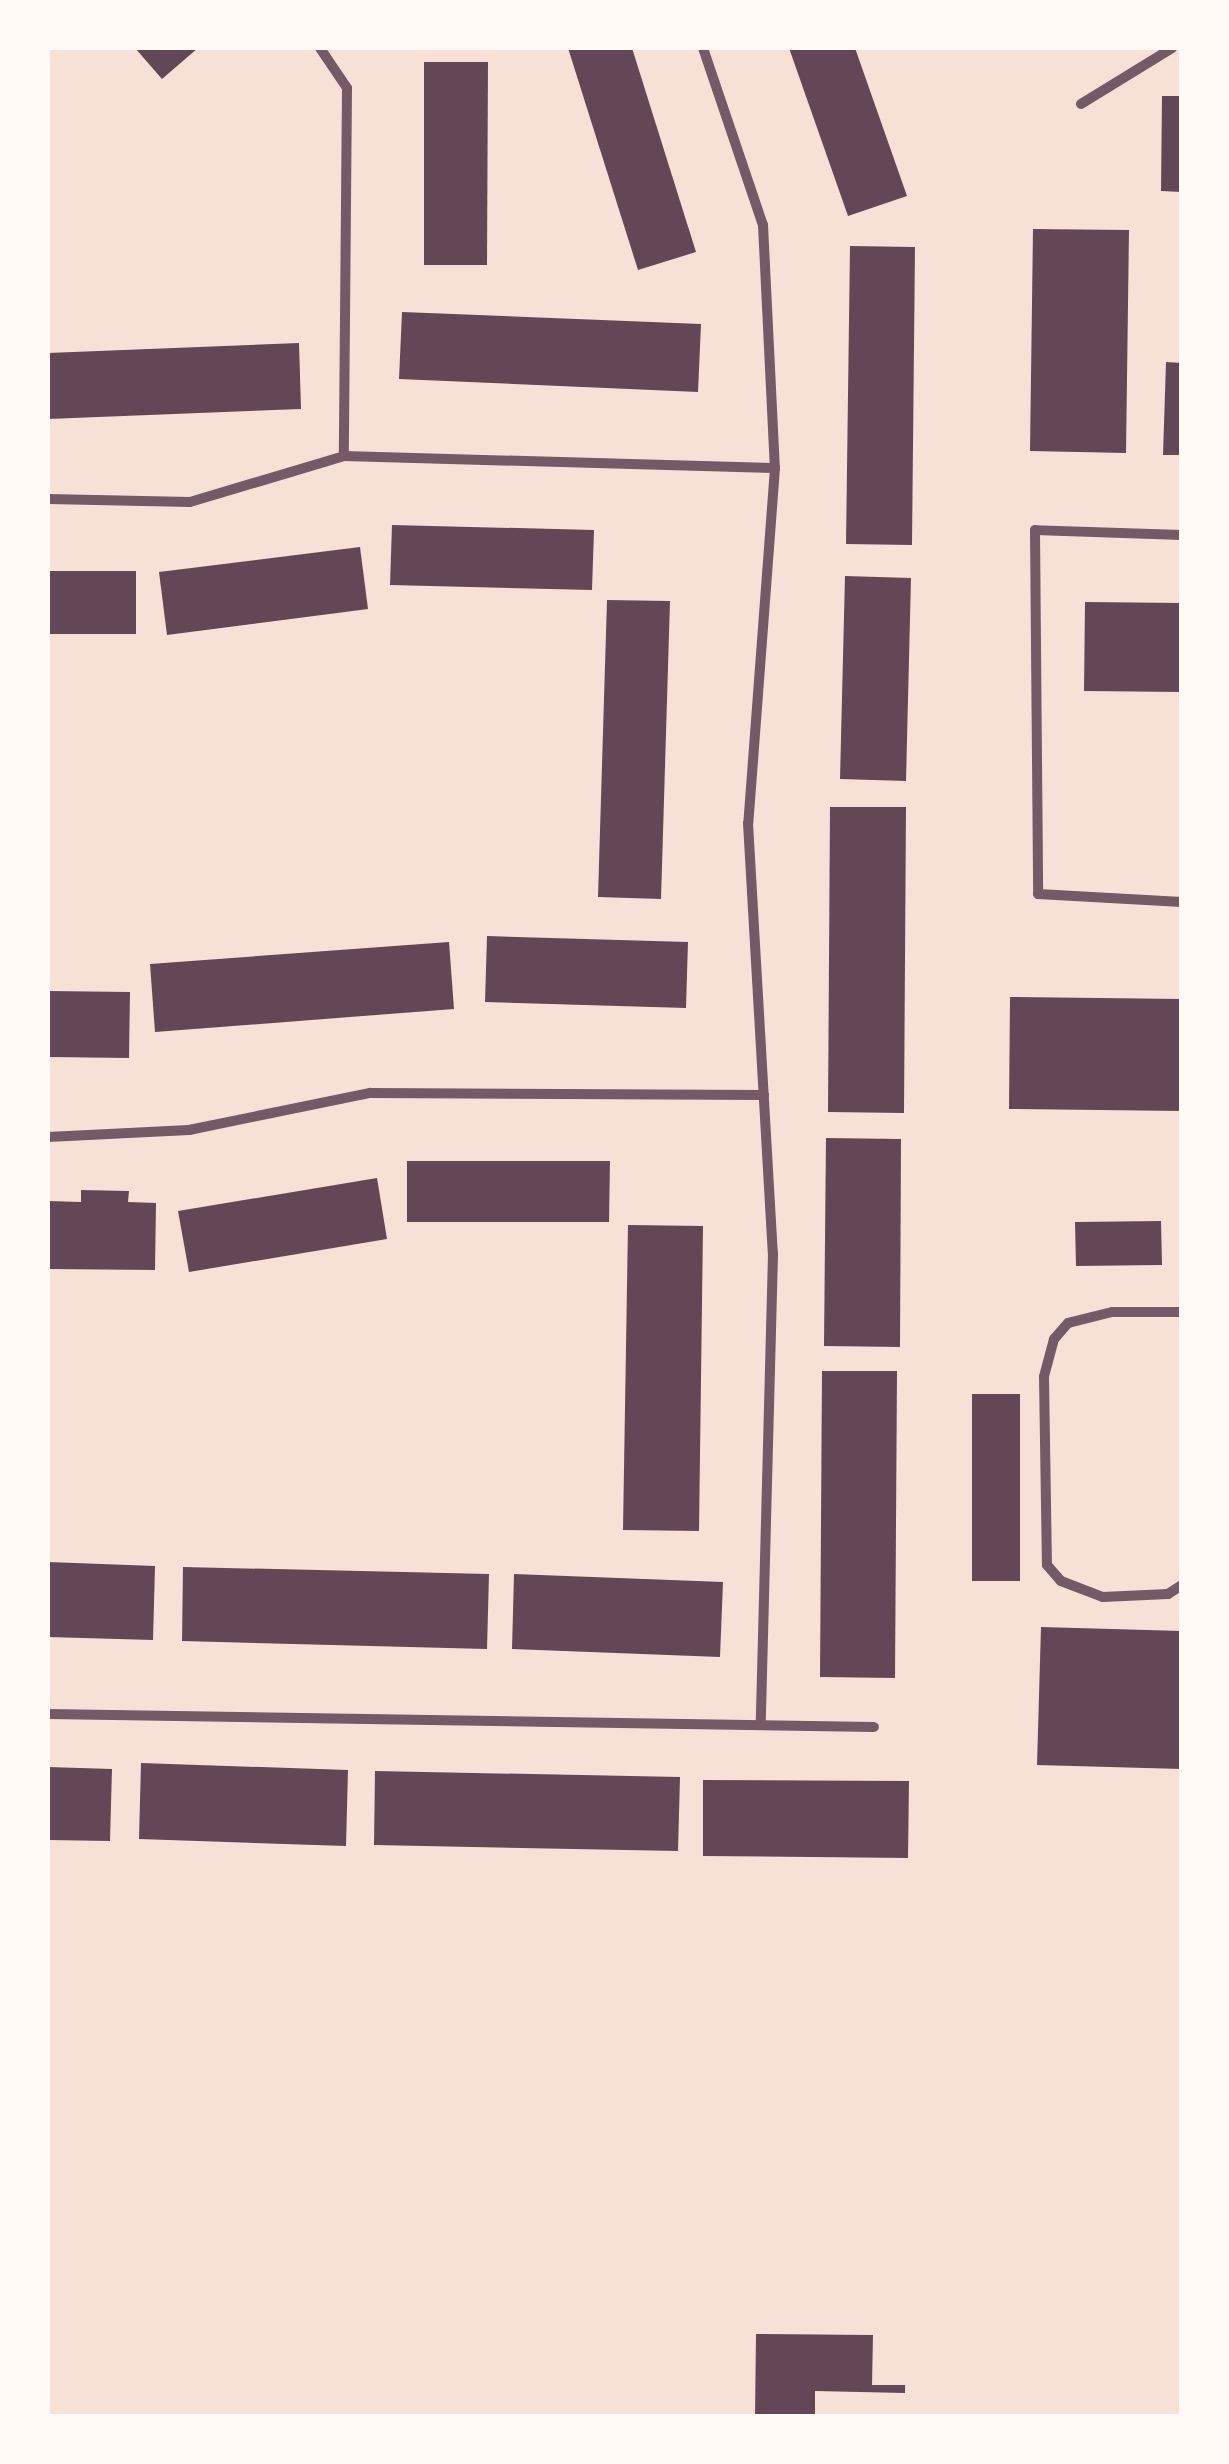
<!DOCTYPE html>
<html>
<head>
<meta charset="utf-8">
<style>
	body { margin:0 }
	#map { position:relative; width:1229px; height:2464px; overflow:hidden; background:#f7e1d7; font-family:Helvetica,sans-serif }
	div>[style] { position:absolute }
	.building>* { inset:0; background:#644757 }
	.minor>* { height:10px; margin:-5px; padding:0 5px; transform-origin:5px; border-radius:5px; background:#755966 }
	span { translate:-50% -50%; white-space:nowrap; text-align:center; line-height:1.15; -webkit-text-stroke:10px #fffaf5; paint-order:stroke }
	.frame { position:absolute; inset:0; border:50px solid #fffaf5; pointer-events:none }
</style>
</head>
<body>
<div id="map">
	<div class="building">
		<div style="clip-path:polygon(135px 48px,198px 48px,162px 79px)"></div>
		<div style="clip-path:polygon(568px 48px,632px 48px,696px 252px,638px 270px)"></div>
		<div style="clip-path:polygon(789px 48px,855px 48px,907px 196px,848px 216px)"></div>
		<div style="clip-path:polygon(424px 62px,488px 62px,487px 265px,424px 265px)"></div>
		<div style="clip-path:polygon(1162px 96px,1182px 96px,1182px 192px,1161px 191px)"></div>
		<div style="clip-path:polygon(1033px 229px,1129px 230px,1126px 453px,1030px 451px)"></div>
		<div style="clip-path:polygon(850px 246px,915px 247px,912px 545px,846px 544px)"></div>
		<div style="clip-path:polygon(402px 312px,701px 324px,698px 392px,399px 379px)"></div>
		<div style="clip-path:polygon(299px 343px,301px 409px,48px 419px,48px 353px)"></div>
		<div style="clip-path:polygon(1166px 362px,1182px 363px,1182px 455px,1163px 455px)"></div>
		<div style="clip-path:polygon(392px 525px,594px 530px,592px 590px,390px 585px)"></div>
		<div style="clip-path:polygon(360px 547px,368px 609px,167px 635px,159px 572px)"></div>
		<div style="clip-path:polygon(48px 571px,136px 571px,136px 634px,48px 634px)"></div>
		<div style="clip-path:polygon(845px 576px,911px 578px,906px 781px,840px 779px)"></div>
		<div style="clip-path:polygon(607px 600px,670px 601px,661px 899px,598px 897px)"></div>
		<div style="clip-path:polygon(1085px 602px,1182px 603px,1182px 692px,1084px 691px)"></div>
		<div style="clip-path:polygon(830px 807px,906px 807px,904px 1113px,828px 1112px)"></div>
		<div style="clip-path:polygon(487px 936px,688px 942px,686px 1008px,485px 1002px)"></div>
		<div style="clip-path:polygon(449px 942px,454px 1009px,155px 1032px,150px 964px)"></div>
		<div style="clip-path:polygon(48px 991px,130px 992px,129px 1058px,48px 1057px)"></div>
		<div style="clip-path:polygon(1010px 997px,1182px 999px,1182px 1111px,1009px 1109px)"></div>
		<div style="clip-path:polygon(826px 1138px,901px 1139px,900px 1347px,824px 1346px)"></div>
		<div style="clip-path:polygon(407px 1161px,610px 1161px,609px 1222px,407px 1222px)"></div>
		<div style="clip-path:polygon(377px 1178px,387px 1239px,189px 1272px,178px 1211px)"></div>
		<div style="clip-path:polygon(81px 1190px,129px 1191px,128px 1202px,156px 1203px,155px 1270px,48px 1269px,48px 1201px,81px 1202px)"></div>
		<div style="clip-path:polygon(1161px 1221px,1162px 1265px,1076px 1266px,1075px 1222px)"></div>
		<div style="clip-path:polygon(628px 1225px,703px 1226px,699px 1531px,623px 1530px)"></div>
		<div style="clip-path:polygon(822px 1371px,897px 1371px,895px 1678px,820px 1677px)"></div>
		<div style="clip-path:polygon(972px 1394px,1020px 1394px,1020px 1581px,972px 1581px)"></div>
		<div style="clip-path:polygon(48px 1562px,155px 1566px,153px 1640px,48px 1637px)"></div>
		<div style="clip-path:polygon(183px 1567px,489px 1574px,487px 1649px,182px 1641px)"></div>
		<div style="clip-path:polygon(514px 1574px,723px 1582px,720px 1657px,512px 1649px)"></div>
		<div style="clip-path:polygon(1041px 1627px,1182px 1631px,1182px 1769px,1037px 1765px)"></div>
		<div style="clip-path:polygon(141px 1763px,348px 1770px,346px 1846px,139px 1839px)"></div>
		<div style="clip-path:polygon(48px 1767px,112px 1769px,110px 1841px,48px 1840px)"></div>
		<div style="clip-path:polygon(375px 1771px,680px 1777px,678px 1851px,374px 1845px)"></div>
		<div style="clip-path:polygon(703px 1780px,909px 1781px,908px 1858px,703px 1856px)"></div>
		<div style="clip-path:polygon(756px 2334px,873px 2335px,872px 2385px,905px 2385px,905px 2393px,815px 2391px,815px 2416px,755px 2416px)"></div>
	</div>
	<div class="minor">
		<div style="left:320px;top:48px;width:48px;rotate:56deg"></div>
		<div style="left:347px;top:88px;width:368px;rotate:90.5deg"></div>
		<div style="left:703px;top:48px;width:187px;rotate:71.3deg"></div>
		<div style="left:763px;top:225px;width:243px;rotate:87.2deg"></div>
		<div style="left:775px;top:468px;width:356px;rotate:94.3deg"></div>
		<div style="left:748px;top:823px;width:432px;rotate:86.7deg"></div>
		<div style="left:773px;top:1254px;width:471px;rotate:91.5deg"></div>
		<div style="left:1081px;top:104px;width:107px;rotate:-31.6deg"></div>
		<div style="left:48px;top:499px;width:142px;rotate:1.2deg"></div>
		<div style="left:190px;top:502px;width:161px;rotate:-16.6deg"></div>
		<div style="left:344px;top:456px;width:431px;rotate:1.6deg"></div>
		<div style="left:1182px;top:535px;width:147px;rotate:-178.1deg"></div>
		<div style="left:1035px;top:530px;width:364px;rotate:89.5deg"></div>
		<div style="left:1038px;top:894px;width:144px;rotate:3.2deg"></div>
		<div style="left:48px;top:1137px;width:141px;rotate:-2.8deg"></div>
		<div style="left:189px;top:1130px;width:185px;rotate:-11.6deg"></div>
		<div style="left:370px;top:1093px;width:394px;rotate:0.3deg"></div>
		<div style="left:1182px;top:1312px;width:70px;rotate:180deg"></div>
		<div style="left:1112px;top:1312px;width:45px;rotate:166deg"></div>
		<div style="left:1068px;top:1323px;width:21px;rotate:131deg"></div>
		<div style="left:1054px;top:1339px;width:39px;rotate:105deg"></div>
		<div style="left:1044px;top:1377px;width:188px;rotate:89.1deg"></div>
		<div style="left:1047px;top:1565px;width:21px;rotate:49deg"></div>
		<div style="left:1061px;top:1581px;width:45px;rotate:20.9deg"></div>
		<div style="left:1103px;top:1597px;width:65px;rotate:-2.6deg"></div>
		<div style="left:1168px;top:1594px;width:17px;rotate:-33deg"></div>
		<div style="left:48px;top:1714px;width:826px;rotate:0.9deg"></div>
	</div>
	<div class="frame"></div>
</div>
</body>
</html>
